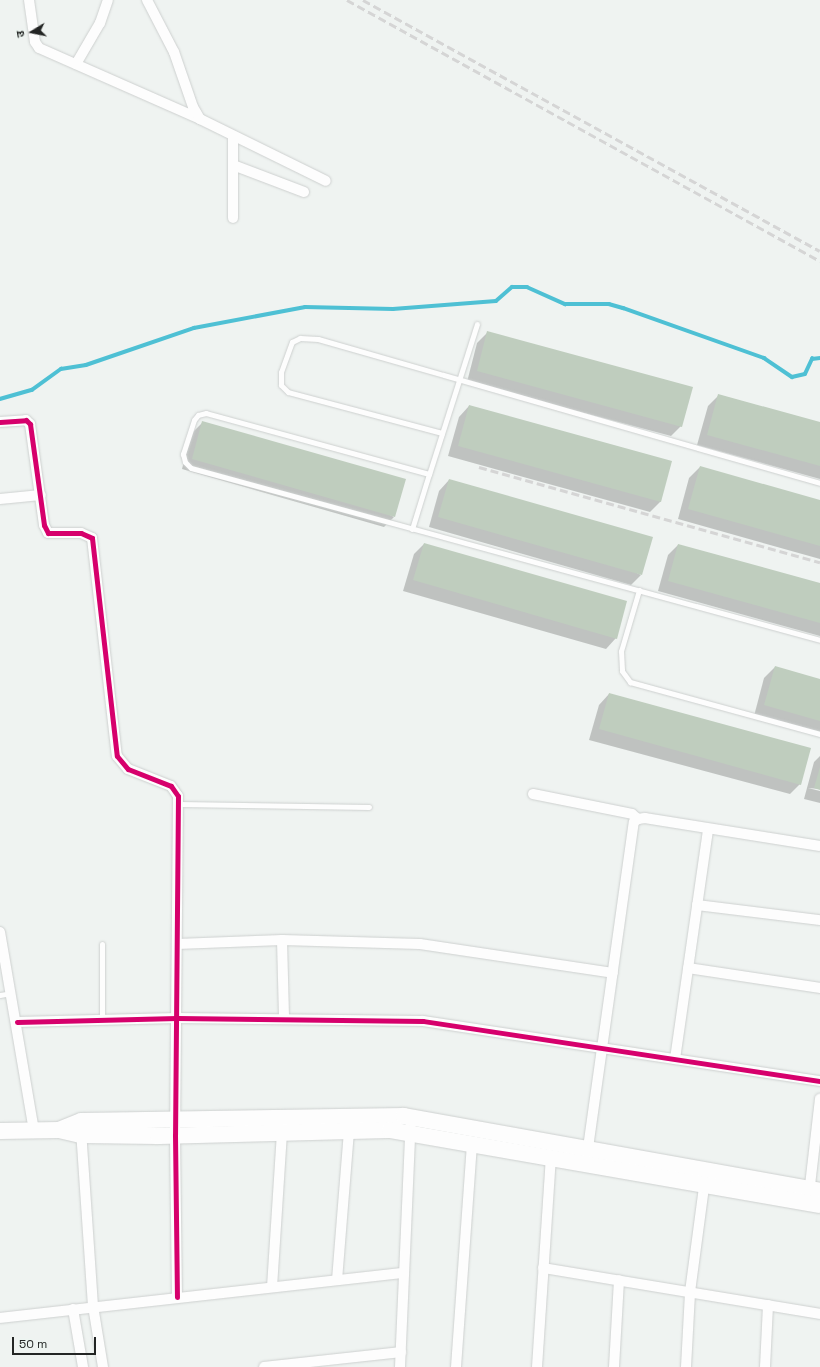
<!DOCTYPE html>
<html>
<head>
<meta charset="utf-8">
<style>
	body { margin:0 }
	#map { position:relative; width:820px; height:1367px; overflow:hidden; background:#eff3f1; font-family:"Space Grotesk","Noto Sans Devanagari",sans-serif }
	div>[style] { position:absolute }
	.shadow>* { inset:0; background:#0003 }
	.stream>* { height:3.5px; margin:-1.75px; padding:0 1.75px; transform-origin:1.75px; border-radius:1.75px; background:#4ec0d4 }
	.building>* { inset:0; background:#bfcdbe }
	.roads { filter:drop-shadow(0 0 1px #cdd0cf) drop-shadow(0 0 1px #cdd0cf) }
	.lane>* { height:5px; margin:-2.5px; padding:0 2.5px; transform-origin:2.5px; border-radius:2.5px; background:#fdfdfd }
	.street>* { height:10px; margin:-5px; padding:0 5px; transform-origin:5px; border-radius:5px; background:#fdfdfd }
	.primary>* { height:16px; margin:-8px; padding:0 8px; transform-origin:8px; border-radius:8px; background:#fdfdfd }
	.rail>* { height:3px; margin-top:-1.5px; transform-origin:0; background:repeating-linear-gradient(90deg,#d5d5d5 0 8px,transparent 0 12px) }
	.cycleway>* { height:5px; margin:-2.5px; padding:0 2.5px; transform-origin:2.5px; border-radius:2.5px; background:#d6006c }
	span { translate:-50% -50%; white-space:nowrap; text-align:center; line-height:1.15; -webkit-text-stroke:4px #edf5f1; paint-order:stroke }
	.north { position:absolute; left:12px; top:12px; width:40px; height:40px; -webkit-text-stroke:3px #edf5f1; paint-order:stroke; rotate:260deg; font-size:11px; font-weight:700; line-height:16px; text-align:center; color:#232524 }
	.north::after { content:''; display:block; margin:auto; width:14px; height:18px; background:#232524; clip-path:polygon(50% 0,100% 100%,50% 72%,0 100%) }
	.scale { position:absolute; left:12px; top:1337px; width:84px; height:18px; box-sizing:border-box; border:2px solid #232524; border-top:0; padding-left:5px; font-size:12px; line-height:14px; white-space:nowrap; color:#232524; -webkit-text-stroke:3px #edf5f1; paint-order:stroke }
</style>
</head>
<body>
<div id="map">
	<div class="shadow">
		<div style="clip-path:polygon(488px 332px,681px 426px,671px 436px,467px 382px,477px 343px)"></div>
		<div style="clip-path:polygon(719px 395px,820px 423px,820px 479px,697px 445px,708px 406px)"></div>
		<div style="clip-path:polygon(469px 406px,661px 501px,650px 512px,448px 456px,459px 417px)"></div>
		<div style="clip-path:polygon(203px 422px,394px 517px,384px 527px,182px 469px,192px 433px)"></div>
		<div style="clip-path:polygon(700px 467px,820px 501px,820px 559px,678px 519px,689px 478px)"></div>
		<div style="clip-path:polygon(449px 480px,641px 575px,631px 585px,429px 527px,439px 491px)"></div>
		<div style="clip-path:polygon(424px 544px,616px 638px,606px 649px,403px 591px,414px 554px)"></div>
		<div style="clip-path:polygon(678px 545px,820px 584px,820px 636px,658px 591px,668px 555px)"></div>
		<div style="clip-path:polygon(775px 667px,820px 680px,820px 734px,754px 716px,764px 678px)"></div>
		<div style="clip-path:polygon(609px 694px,800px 784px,790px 794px,589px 740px,599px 705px)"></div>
		<div style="clip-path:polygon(820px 756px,820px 789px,808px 788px,820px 791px,820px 803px,804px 799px,814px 762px)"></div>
	</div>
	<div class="stream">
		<div style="left:0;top:399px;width:33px;rotate:-16deg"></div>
		<div style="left:32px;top:390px;width:36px;rotate:-36deg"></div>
		<div style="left:61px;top:369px;width:25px;rotate:-9deg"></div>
		<div style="left:86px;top:365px;width:114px;rotate:-18.9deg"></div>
		<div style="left:194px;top:328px;width:113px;rotate:-10.7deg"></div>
		<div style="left:305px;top:307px;width:88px;rotate:1.3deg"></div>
		<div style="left:393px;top:309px;width:103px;rotate:-4.4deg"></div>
		<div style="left:496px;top:301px;width:21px;rotate:-41deg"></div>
		<div style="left:512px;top:287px;width:15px"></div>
		<div style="left:527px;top:287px;width:42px;rotate:24.1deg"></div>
		<div style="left:565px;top:304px;width:44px"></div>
		<div style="left:609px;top:304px;width:15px;rotate:16deg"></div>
		<div style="left:623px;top:308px;width:150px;rotate:19.5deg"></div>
		<div style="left:764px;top:358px;width:34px;rotate:34deg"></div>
		<div style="left:792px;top:377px;width:13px;rotate:-13deg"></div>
		<div style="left:805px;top:374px;width:17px;rotate:-65deg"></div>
		<div style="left:812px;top:359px;width:8px;rotate:-7deg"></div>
	</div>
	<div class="building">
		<div style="clip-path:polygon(487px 331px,693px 387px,682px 427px,477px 371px)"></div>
		<div style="clip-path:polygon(718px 394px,820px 422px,820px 466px,707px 435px)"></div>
		<div style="clip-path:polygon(469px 405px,672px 461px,661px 502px,458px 446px)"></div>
		<div style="clip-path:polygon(202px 421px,406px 479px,395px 517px,192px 459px)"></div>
		<div style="clip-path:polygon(700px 466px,820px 500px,820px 546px,688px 509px)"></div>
		<div style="clip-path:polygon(449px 479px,653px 537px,642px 575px,438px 517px)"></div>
		<div style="clip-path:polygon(424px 543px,627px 601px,617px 639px,413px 580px)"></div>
		<div style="clip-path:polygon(678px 544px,820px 583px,820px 623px,668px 581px)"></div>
		<div style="clip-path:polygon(775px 666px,820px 679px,820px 721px,764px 705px)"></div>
		<div style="clip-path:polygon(609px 693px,811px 748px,801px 785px,599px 729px)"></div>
		<div style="clip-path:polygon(820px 767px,820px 790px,814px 788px)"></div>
	</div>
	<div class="roads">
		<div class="lane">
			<div style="left:477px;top:324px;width:157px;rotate:107.7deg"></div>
			<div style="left:429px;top:474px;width:231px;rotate:-164.7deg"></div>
			<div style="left:206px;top:413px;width:8px;rotate:166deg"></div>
			<div style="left:198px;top:415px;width:6px;rotate:129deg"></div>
			<div style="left:194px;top:420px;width:36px;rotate:108deg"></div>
			<div style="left:183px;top:454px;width:8px;rotate:76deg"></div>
			<div style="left:185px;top:462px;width:8px;rotate:45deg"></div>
			<div style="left:191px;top:468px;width:652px;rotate:15.29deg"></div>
			<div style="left:442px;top:433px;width:159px;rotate:-165.1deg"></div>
			<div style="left:288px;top:392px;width:10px;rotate:-135deg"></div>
			<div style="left:281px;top:385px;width:13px;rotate:-90deg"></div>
			<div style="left:281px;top:372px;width:32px;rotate:-70deg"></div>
			<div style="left:292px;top:342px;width:9px;rotate:-27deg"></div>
			<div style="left:300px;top:338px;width:18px;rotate:3deg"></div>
			<div style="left:318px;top:339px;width:522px;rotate:16.01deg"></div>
			<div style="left:412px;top:529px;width:58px;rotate:-72.8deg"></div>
			<div style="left:639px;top:590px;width:64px;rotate:106.4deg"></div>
			<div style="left:621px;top:651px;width:20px;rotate:87deg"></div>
			<div style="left:622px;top:671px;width:14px;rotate:54deg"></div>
			<div style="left:630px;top:682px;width:197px;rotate:15.3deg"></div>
			<div style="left:180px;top:804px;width:189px;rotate:0.9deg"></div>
			<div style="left:102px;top:944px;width:75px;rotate:90deg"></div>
			<div style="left:0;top:995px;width:11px;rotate:-10deg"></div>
		</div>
		<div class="street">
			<div style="left:29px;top:0;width:42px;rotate:81.9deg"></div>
			<div style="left:35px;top:42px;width:7px;rotate:56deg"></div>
			<div style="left:39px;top:48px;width:176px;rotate:23.8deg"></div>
			<div style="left:200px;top:119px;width:140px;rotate:26.2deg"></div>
			<div style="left:147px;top:0;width:59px;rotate:62.6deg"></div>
			<div style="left:174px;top:52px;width:58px;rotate:70.9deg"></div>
			<div style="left:193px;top:107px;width:14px;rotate:60deg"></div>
			<div style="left:76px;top:64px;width:48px;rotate:-59.7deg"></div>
			<div style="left:100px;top:23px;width:24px;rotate:-71deg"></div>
			<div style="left:233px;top:136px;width:82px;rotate:90deg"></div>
			<div style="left:233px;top:165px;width:76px;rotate:20.8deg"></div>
			<div style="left:0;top:422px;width:26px;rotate:-4deg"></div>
			<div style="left:26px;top:420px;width:6px;rotate:45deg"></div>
			<div style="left:30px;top:424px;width:102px;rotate:82.1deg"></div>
			<div style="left:44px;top:525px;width:9px;rotate:63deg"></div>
			<div style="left:48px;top:533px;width:33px"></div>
			<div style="left:81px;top:533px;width:12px;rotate:24deg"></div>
			<div style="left:92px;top:538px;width:219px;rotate:83.5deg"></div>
			<div style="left:117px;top:756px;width:17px;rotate:50deg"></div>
			<div style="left:128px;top:769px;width:46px;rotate:21.6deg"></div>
			<div style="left:171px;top:786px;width:12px;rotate:55deg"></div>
			<div style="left:178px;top:796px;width:339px;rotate:90.5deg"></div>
			<div style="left:175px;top:1135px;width:162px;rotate:89.3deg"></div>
			<div style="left:0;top:499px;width:41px;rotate:-5.6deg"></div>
			<div style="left:533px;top:794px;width:101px;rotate:11.4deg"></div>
			<div style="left:632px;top:814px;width:8px;rotate:40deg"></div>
			<div style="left:697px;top:905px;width:124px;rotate:7deg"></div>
			<div style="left:0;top:932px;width:201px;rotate:80.3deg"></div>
			<div style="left:282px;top:940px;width:78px;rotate:88.5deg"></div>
			<div style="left:177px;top:944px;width:105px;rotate:-2.2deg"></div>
			<div style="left:282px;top:940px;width:138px;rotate:1.7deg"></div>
			<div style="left:420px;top:944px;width:195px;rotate:8.5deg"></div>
			<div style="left:688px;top:968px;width:134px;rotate:8.6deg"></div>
			<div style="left:17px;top:1022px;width:160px;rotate:-1.4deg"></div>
			<div style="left:177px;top:1018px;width:246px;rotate:0.7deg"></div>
			<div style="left:423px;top:1021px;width:402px;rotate:8.6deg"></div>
			<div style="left:675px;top:1059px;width:232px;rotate:-81.8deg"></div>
			<div style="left:81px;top:1130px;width:176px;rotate:86.1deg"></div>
			<div style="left:93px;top:1306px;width:62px;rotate:80.7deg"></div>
			<div style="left:587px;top:1155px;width:336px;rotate:-82deg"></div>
			<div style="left:634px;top:822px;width:5px;rotate:-37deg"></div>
			<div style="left:638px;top:819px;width:7px;rotate:-8deg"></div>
			<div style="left:645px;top:818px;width:177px;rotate:9.1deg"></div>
			<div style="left:809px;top:1194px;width:96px;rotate:-83.4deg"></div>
			<div style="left:543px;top:1268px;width:281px;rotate:9.4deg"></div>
			<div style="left:337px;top:1280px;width:149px;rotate:-85.4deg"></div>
			<div style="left:272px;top:1287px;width:154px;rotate:-86.3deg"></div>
			<div style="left:73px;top:1309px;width:59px;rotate:80.2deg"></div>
			<div style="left:0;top:1318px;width:406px;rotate:-6.4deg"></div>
			<div style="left:264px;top:1367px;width:138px;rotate:-6.2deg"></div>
			<div style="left:400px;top:1367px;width:249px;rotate:-87.5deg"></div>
			<div style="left:456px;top:1367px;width:225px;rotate:-85.9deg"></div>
			<div style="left:537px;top:1367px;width:210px;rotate:-86.2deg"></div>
			<div style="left:614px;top:1367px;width:87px;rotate:-86.7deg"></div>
			<div style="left:686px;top:1367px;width:75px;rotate:-86.9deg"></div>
			<div style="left:690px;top:1292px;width:113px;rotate:-82.4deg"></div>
			<div style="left:765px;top:1367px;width:62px;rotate:-87.2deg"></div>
		</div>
		<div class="primary">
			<div style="left:59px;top:1130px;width:24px;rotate:-22deg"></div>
			<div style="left:81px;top:1121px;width:323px;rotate:-0.9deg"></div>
			<div style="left:404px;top:1116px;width:423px;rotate:10.2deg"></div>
			<div style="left:0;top:1131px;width:59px;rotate:-1deg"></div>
			<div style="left:59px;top:1130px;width:23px;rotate:13deg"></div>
			<div style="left:81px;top:1135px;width:77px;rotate:0.7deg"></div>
			<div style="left:158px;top:1136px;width:232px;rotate:-1.5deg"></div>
			<div style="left:390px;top:1130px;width:436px;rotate:9.9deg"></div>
		</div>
	</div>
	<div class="rail">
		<div style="left:347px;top:0;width:540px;rotate:28.89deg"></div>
		<div style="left:363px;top:0;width:521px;rotate:28.78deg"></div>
		<div style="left:479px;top:467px;width:354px;rotate:15.6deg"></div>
	</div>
	<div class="cycleway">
		<div style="left:0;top:422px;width:26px;rotate:-4deg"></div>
		<div style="left:26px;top:420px;width:6px;rotate:45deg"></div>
		<div style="left:30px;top:424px;width:102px;rotate:82.1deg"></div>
		<div style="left:44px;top:525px;width:9px;rotate:63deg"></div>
		<div style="left:48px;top:533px;width:33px"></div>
		<div style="left:81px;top:533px;width:12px;rotate:24deg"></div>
		<div style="left:92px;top:538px;width:219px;rotate:83.5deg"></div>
		<div style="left:117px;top:756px;width:17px;rotate:50deg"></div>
		<div style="left:128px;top:769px;width:46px;rotate:21.6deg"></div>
		<div style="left:171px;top:786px;width:12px;rotate:55deg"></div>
		<div style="left:178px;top:796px;width:339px;rotate:90.5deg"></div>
		<div style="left:175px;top:1135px;width:162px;rotate:89.3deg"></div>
		<div style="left:17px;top:1022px;width:160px;rotate:-1.4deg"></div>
		<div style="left:177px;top:1018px;width:246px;rotate:0.7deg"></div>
		<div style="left:423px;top:1021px;width:402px;rotate:8.6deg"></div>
	</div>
	<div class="north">उ</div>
	<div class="scale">50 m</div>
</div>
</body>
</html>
